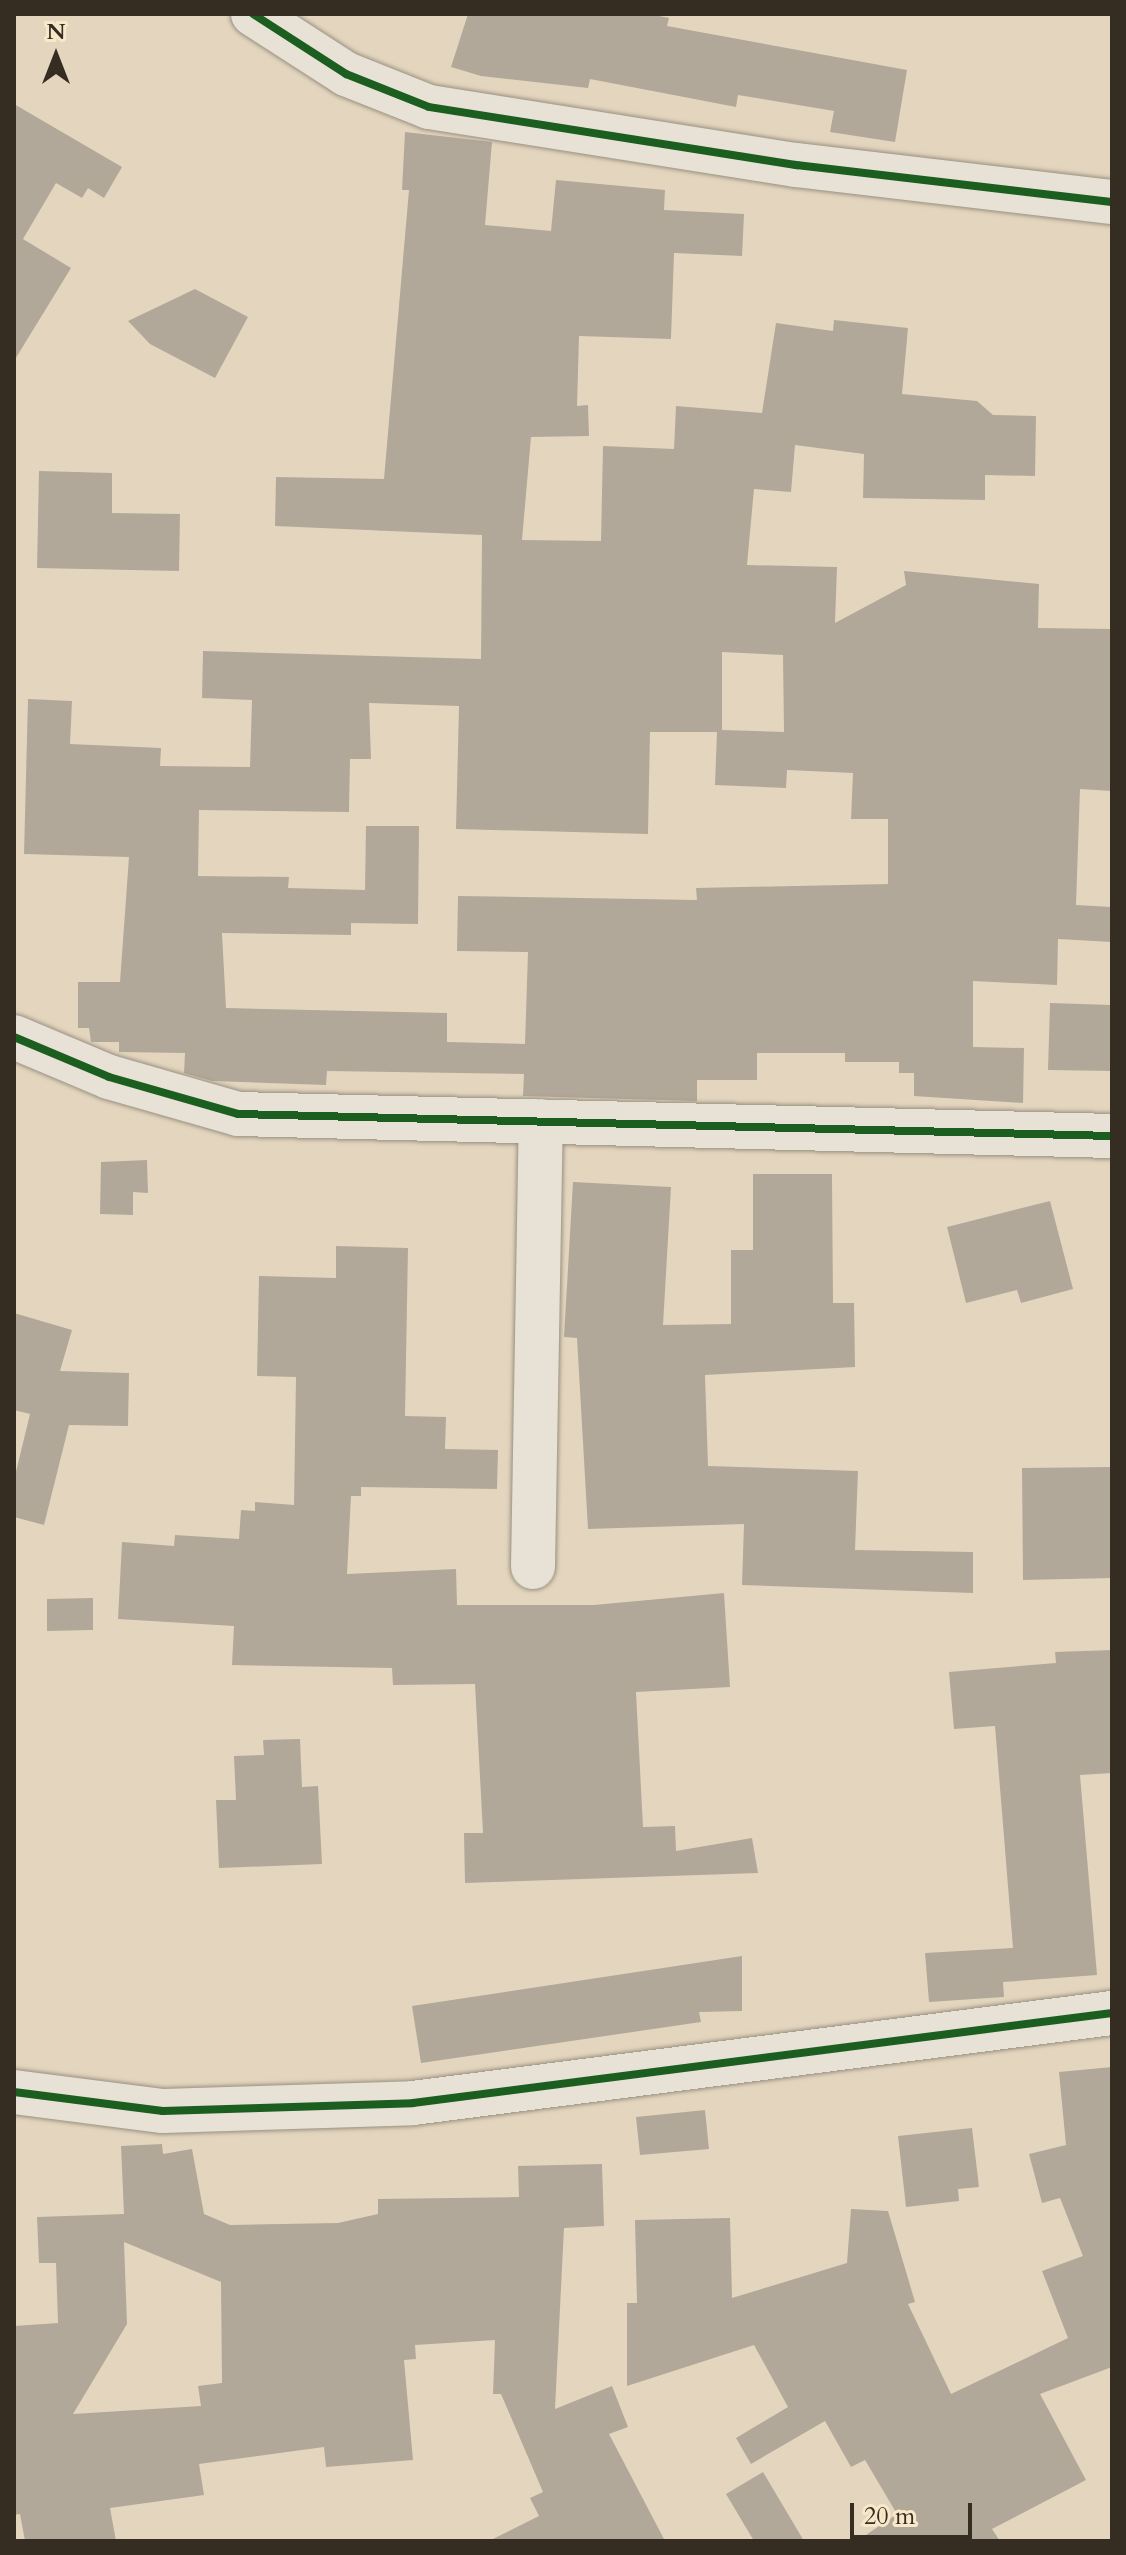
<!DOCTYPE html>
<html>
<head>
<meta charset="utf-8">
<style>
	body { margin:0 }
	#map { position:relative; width:1126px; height:2555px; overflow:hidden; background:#e4d6be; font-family:Cardo,serif }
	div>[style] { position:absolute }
	.building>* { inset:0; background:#b2a899 }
	.roads { filter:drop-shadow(0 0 2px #999081) drop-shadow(0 0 2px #999081) }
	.minor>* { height:44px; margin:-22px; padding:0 22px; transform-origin:22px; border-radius:22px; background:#e8e1d5 }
	.cycleway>* { height:8px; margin:-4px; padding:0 4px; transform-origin:4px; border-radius:4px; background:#1b5e20 }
	span { translate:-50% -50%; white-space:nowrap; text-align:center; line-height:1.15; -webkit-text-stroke:6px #f8e8ca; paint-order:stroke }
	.frame { position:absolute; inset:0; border:16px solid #352c22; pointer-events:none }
	.north { position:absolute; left:16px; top:16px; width:80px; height:80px; -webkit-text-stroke:6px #f8e8ca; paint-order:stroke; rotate:0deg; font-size:22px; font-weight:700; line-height:32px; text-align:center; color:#352c22 }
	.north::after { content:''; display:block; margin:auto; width:28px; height:36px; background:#352c22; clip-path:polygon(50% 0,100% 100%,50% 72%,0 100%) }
	.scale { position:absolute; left:850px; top:2503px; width:122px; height:36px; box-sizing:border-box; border:4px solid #352c22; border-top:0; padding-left:10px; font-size:24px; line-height:28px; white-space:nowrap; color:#352c22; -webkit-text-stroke:6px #f8e8ca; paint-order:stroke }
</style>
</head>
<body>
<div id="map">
	<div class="building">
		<div style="clip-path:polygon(468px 14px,649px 14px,669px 18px,667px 26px,907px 70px,895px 142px,830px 132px,834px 111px,738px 95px,736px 107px,590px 79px,588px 88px,481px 76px,451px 67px)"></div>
		<div style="clip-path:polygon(14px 104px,122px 167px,104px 198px,88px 188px,82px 198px,56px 183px,23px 239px,71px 268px,14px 361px)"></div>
		<div style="clip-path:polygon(evenodd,405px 132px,492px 142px,485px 225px,551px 231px,556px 180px,665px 190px,664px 210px,744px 214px,742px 256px,674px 253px,671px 339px,579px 336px,577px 406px,588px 405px,589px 436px,531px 437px,522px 540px,601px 541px,603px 446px,674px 449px,676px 406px,762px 413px,776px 323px,833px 331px,834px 320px,908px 328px,902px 394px,977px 401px,993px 415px,1036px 416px,1035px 476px,985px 475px,985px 500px,863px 498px,864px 454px,795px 445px,791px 492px,754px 489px,747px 565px,837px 567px,835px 623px,906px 585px,904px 571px,1039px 584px,1038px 628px,1112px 629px,1112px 791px,1080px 789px,1076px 905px,1112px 907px,1112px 942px,1058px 939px,1057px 985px,973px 981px,973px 1047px,1024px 1048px,1023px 1103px,914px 1096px,914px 1073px,899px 1073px,899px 1062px,845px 1062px,845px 1053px,757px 1053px,757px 1080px,697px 1080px,697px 1101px,523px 1096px,524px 1074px,327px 1071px,326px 1085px,212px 1081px,184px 1073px,185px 1053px,119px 1052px,119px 1042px,91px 1042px,89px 1028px,78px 1028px,78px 982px,120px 982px,129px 857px,24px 854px,28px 699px,72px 701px,70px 744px,161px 748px,160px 766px,250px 767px,252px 700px,202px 698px,203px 651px,481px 659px,482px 535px,275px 526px,276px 477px,384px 479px,409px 190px,402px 190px,405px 132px,722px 652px,783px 655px,784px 732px,722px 730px,722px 652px,405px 132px,369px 703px,459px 706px,456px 829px,648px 834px,650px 732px,717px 732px,715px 785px,786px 788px,787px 770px,853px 773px,851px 819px,888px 819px,888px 884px,696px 888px,697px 900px,458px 896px,457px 951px,528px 952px,525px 1044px,447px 1042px,447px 1013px,226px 1008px,222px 933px,351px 935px,351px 923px,418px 924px,419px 826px,366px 826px,365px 890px,288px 888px,289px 877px,198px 876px,199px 810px,349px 812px,350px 759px,371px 759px,369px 703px)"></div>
		<div style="clip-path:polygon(195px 289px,248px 317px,215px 378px,150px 344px,128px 321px)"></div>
		<div style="clip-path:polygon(39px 471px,112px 473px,112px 513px,180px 514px,179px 571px,37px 568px)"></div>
		<div style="clip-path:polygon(1050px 1003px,1112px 1005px,1112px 1071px,1048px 1070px)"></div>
		<div style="clip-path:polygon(147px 1160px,148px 1193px,133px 1192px,133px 1215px,100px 1214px,101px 1162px)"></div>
		<div style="clip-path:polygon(753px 1174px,832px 1174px,833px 1303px,854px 1303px,855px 1367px,705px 1375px,708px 1466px,858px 1471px,855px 1550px,973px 1552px,973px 1593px,742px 1585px,744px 1524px,588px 1529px,577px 1338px,564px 1337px,573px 1182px,671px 1187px,663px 1325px,731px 1324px,731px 1250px,753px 1250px)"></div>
		<div style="clip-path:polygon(1050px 1201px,1073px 1289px,1021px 1303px,1017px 1290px,966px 1303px,947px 1227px)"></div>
		<div style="clip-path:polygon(336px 1246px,408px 1248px,405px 1416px,446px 1417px,445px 1449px,498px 1450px,497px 1489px,361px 1487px,361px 1496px,351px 1496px,347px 1574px,456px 1569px,457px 1605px,594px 1605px,724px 1593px,730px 1687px,636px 1692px,643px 1827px,675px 1826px,676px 1851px,752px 1838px,758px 1873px,465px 1883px,464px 1833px,483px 1833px,475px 1684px,393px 1685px,392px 1668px,232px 1665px,234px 1626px,118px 1619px,122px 1542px,174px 1546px,175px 1535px,239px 1539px,241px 1510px,255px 1511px,255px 1502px,294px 1505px,296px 1377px,257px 1376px,259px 1276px,336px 1278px)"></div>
		<div style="clip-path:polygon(14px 1313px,72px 1330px,60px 1371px,129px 1373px,128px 1426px,69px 1425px,44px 1525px,14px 1517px,14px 1480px,30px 1414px,14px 1410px)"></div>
		<div style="clip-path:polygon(1111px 1467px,1112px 1578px,1023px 1580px,1022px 1468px)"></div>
		<div style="clip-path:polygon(93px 1598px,93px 1630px,47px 1631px,47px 1599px)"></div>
		<div style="clip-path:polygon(1112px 1650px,1112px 1773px,1080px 1775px,1097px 1975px,1003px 1982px,1004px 1997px,929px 2002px,925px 1953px,1013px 1948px,995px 1726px,954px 1729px,949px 1672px,1056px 1663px,1055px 1652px)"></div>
		<div style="clip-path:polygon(300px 1739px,302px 1787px,318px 1786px,322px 1864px,219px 1868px,216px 1800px,236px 1800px,234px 1756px,264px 1755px,263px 1740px)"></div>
		<div style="clip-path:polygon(742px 1956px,742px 2011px,699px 2012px,701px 2022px,421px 2063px,412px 2006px)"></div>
		<div style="clip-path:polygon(1112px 2067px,1112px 2367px,1040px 2394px,1086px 2480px,992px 2529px,1000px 2541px,857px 2541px,897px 2514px,865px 2460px,851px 2467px,825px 2421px,751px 2464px,736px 2438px,788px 2407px,754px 2345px,627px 2386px,627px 2303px,637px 2303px,635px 2220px,730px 2218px,732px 2298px,847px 2263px,851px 2209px,888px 2211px,915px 2302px,908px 2304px,951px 2394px,1068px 2338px,1042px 2271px,1083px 2256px,1060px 2198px,1042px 2203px,1029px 2154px,1066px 2145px,1059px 2072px)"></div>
		<div style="clip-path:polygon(705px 2110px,709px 2149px,640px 2155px,636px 2117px)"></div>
		<div style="clip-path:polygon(972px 2128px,979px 2187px,958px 2189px,959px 2201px,906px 2207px,898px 2136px)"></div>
		<div style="clip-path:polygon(evenodd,162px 2144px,163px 2154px,192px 2149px,204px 2214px,230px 2225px,338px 2223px,378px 2214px,378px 2199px,519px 2197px,518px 2166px,602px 2164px,604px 2226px,564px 2228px,555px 2409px,612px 2386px,628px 2427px,609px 2434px,665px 2541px,489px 2541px,539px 2516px,530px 2498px,543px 2492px,501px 2394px,493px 2394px,495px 2340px,415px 2345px,416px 2359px,404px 2360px,413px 2460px,326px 2467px,324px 2447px,199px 2464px,204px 2495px,110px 2508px,116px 2541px,25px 2541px,20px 2514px,14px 2515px,14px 2326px,58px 2323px,56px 2263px,39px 2263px,37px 2217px,124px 2214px,121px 2146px,162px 2144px,124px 2242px,221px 2282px,222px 2383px,198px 2386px,201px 2406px,73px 2414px,127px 2324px,124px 2242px)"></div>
		<div style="clip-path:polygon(763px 2472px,804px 2541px,754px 2541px,726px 2494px)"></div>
	</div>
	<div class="roads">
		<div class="minor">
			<div style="left:253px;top:14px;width:111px;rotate:32.8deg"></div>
			<div style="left:346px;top:74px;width:89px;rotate:21.7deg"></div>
			<div style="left:429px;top:107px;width:372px;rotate:9deg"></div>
			<div style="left:796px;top:165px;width:318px;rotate:6.7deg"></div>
			<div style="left:14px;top:1037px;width:103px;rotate:22.8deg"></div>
			<div style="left:109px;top:1077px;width:134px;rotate:16deg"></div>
			<div style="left:238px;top:1114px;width:874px;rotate:1.44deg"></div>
			<div style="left:533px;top:1567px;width:446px;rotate:-89deg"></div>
			<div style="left:14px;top:2092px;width:150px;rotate:7.3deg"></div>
			<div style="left:163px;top:2111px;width:250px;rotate:-1.8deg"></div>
			<div style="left:413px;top:2103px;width:705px;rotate:-7.34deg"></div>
		</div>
	</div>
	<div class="cycleway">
		<div style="left:253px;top:14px;width:111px;rotate:32.8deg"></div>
		<div style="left:346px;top:74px;width:89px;rotate:21.7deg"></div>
		<div style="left:429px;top:107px;width:372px;rotate:9deg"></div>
		<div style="left:796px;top:165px;width:318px;rotate:6.7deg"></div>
		<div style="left:14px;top:1037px;width:103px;rotate:22.8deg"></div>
		<div style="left:109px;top:1077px;width:134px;rotate:16deg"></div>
		<div style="left:238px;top:1114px;width:874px;rotate:1.44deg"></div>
		<div style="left:14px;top:2092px;width:150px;rotate:7.3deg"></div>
		<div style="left:163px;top:2111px;width:250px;rotate:-1.8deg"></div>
		<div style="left:413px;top:2103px;width:705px;rotate:-7.34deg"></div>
	</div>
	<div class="frame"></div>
	<div class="north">N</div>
	<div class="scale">20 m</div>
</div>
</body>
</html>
